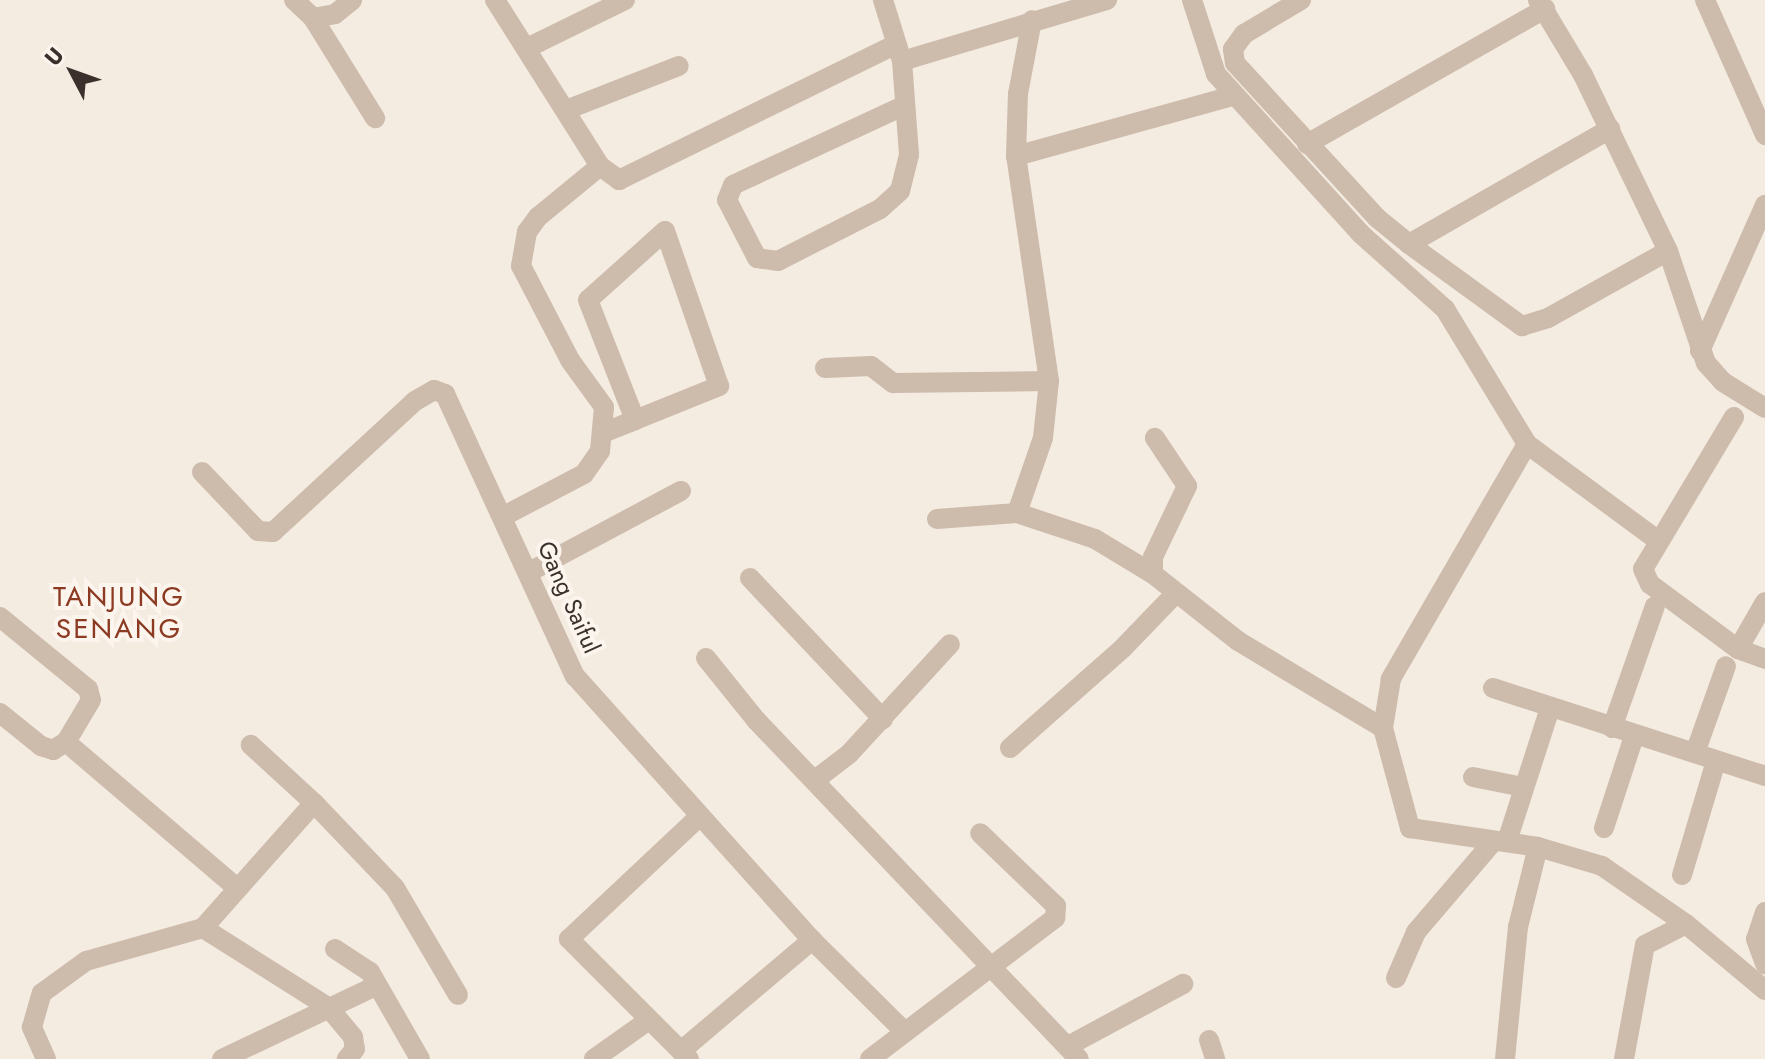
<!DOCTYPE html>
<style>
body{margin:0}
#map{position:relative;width:1765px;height:1059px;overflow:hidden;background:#f4ebe1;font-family:Jost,sans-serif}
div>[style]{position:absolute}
.minor>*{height:20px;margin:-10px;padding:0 10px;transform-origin:10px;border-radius:10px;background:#cdbbac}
span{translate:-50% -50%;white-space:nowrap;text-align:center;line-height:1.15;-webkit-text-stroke:8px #fbf5ee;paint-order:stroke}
.street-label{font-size:24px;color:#3b302b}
.quarter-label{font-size:28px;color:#8c3b22;letter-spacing:2px}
.north{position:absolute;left:32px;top:32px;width:80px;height:80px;-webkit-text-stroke:6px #fbf5ee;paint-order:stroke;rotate:311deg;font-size:22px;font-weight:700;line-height:32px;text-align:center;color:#3b302b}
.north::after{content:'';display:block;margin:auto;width:28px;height:36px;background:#3b302b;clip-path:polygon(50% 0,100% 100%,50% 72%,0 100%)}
</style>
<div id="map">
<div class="minor">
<div style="left:294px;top:0;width:26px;rotate:43deg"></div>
<div style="left:313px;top:18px;width:22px;rotate:-10deg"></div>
<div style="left:335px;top:14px;width:22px;rotate:-39deg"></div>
<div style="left:495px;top:0;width:196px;rotate:57.7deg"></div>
<div style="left:600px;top:166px;width:24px;rotate:36deg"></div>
<div style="left:619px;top:180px;width:309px;rotate:-26.1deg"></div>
<div style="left:883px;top:0;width:64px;rotate:72.7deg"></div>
<div style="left:902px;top:61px;width:94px;rotate:85.7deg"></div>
<div style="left:909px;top:155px;width:37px;rotate:104deg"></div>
<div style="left:900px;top:191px;width:27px;rotate:138deg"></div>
<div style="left:880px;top:209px;width:114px;rotate:153deg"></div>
<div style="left:778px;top:261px;width:21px;rotate:-172deg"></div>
<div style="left:757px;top:258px;width:65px;rotate:-117.3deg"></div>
<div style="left:727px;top:200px;width:16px;rotate:-68deg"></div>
<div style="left:733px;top:185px;width:187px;rotate:-24.9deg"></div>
<div style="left:1192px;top:0;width:78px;rotate:72deg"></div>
<div style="left:1216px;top:74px;width:216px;rotate:47.8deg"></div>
<div style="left:1361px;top:234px;width:113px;rotate:41.8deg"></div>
<div style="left:1445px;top:309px;width:158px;rotate:58.7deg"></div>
<div style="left:1527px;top:444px;width:272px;rotate:120.1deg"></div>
<div style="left:1391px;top:679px;width:50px;rotate:99.3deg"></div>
<div style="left:1383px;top:728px;width:104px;rotate:74.9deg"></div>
<div style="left:1410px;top:828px;width:129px;rotate:8.4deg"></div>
<div style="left:1538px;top:847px;width:67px;rotate:16.5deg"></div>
<div style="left:1602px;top:866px;width:102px;rotate:34.6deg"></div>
<div style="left:1686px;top:924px;width:103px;rotate:39.9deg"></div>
<div style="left:1301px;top:0;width:66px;rotate:149.2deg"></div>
<div style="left:1244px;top:34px;width:19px;rotate:126deg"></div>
<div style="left:1233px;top:49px;width:14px;rotate:82deg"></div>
<div style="left:1235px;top:63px;width:210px;rotate:47.5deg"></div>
<div style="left:1377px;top:218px;width:41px;rotate:39.1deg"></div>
<div style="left:1409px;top:244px;width:232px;rotate:-29.8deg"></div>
<div style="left:1538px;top:0;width:87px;rotate:59deg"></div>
<div style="left:1583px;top:75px;width:195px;rotate:64.2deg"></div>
<div style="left:1668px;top:251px;width:118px;rotate:71.3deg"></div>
<div style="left:1706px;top:363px;width:25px;rotate:48deg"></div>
<div style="left:1723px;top:382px;width:49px;rotate:31.8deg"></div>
<div style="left:1705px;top:0;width:148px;rotate:66deg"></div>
<div style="left:313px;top:18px;width:118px;rotate:58.2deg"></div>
<div style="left:527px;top:48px;width:109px;rotate:-26.1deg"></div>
<div style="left:902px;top:61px;width:214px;rotate:-16.6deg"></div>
<div style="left:566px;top:110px;width:121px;rotate:-21.3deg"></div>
<div style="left:1307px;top:144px;width:274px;rotate:-29.6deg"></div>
<div style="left:1016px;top:156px;width:225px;rotate:-15.5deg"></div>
<div style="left:1409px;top:244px;width:140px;rotate:36deg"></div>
<div style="left:1522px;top:326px;width:27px;rotate:-17deg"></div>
<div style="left:1548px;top:318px;width:137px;rotate:-29.2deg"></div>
<div style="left:1700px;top:351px;width:160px;rotate:-66deg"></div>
<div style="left:825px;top:368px;width:46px;rotate:-2.5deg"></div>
<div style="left:871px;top:366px;width:28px;rotate:38deg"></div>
<div style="left:893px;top:383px;width:156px;rotate:-0.7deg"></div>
<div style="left:1734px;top:417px;width:177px;rotate:120.9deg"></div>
<div style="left:1643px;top:569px;width:17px;rotate:65deg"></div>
<div style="left:1650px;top:584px;width:109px;rotate:36.5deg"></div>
<div style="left:1738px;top:649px;width:29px;rotate:20deg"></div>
<div style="left:603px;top:433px;width:35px;rotate:-22deg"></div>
<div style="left:635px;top:420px;width:91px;rotate:-22deg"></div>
<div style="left:719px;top:386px;width:164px;rotate:-109.2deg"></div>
<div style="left:665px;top:231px;width:103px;rotate:138.1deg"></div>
<div style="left:588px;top:300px;width:129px;rotate:68.6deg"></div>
<div style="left:1527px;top:444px;width:162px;rotate:36.4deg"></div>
<div style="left:202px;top:472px;width:81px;rotate:46.5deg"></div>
<div style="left:258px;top:531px;width:15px;rotate:4deg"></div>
<div style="left:273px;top:532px;width:193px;rotate:-42.7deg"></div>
<div style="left:415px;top:401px;width:22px;rotate:-30deg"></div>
<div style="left:434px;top:390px;width:12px;rotate:20deg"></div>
<div style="left:445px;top:394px;width:311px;rotate:65.3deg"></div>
<div style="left:575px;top:676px;width:355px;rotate:48.1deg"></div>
<div style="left:812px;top:940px;width:131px;rotate:44.7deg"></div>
<div style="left:1017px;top:513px;width:79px;rotate:-70.9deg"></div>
<div style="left:1043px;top:438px;width:57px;rotate:-84deg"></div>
<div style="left:1049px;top:381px;width:227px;rotate:-98.3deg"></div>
<div style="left:1016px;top:156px;width:62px;rotate:-88.2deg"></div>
<div style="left:1018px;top:94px;width:75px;rotate:-79.3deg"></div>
<div style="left:504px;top:516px;width:90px;rotate:-27.7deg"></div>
<div style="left:584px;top:474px;width:28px;rotate:-55deg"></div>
<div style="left:600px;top:451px;width:44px;rotate:-84.8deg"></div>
<div style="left:604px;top:407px;width:58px;rotate:-125.9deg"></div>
<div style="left:570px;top:360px;width:106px;rotate:-117.5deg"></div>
<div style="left:521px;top:266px;width:35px;rotate:-80deg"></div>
<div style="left:527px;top:232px;width:19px;rotate:-54deg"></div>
<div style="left:538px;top:217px;width:80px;rotate:-39.4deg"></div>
<div style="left:937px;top:519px;width:80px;rotate:-4.3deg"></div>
<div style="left:1017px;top:513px;width:82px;rotate:18.4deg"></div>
<div style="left:1095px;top:539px;width:68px;rotate:31.1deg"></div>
<div style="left:1153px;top:574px;width:108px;rotate:38.2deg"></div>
<div style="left:1238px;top:641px;width:169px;rotate:31deg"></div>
<div style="left:531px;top:571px;width:170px;rotate:-28.1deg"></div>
<div style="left:1153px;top:574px;width:17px;rotate:-90deg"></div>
<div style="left:1153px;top:557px;width:79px;rotate:-64.4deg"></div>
<div style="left:1187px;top:486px;width:58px;rotate:-123.7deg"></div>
<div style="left:750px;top:578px;width:194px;rotate:46.7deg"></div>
<div style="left:0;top:617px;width:114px;rotate:39.3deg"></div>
<div style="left:88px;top:689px;width:11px;rotate:75deg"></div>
<div style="left:91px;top:700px;width:49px;rotate:120.8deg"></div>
<div style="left:66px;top:742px;width:225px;rotate:40.5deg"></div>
<div style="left:1738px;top:649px;width:54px;rotate:-60.1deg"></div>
<div style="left:706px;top:658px;width:80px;rotate:51.1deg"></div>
<div style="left:756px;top:720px;width:468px;rotate:46.4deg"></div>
<div style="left:1493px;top:688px;width:286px;rotate:17.9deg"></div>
<div style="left:0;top:713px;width:53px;rotate:38.8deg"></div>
<div style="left:41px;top:746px;width:13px;rotate:18deg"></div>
<div style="left:53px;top:750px;width:15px;rotate:-32deg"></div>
<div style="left:1612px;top:728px;width:129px;rotate:-70.6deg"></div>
<div style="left:1010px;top:748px;width:151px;rotate:-41.5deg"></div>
<div style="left:1123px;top:648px;width:76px;rotate:-46.1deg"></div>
<div style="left:1695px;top:753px;width:92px;rotate:-70.4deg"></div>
<div style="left:1473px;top:777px;width:51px;rotate:11.3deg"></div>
<div style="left:815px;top:780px;width:43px;rotate:-37.4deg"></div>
<div style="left:849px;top:754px;width:149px;rotate:-47.4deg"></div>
<div style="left:314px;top:803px;width:117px;rotate:46.4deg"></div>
<div style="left:395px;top:888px;width:124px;rotate:59.5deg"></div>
<div style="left:1604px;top:828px;width:97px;rotate:-71.9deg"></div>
<div style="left:1509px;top:835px;width:133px;rotate:-72.1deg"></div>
<div style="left:1682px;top:875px;width:119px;rotate:-73.4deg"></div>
<div style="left:1765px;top:912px;width:28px;rotate:108deg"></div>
<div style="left:1756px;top:939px;width:27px;rotate:70deg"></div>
<div style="left:203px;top:928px;width:148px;rotate:32.3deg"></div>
<div style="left:328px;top:1007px;width:39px;rotate:50deg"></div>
<div style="left:353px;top:1037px;width:12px;rotate:81deg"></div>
<div style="left:355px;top:1049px;width:13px;rotate:129deg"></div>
<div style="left:335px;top:949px;width:42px;rotate:33.3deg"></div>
<div style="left:370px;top:972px;width:100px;rotate:60.1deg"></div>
<div style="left:1396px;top:978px;width:50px;rotate:-66.5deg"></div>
<div style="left:1416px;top:932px;width:117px;rotate:-49.5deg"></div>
<div style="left:1209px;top:1040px;width:20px;rotate:72deg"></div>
<div style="left:1068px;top:1046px;width:131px;rotate:-28.3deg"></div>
<div style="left:681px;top:1051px;width:172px;rotate:-40.3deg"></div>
<div style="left:46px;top:1059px;width:35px;rotate:-114deg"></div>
<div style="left:32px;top:1027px;width:35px;rotate:-74deg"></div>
<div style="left:42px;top:993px;width:54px;rotate:-36deg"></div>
<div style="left:86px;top:961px;width:122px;rotate:-15.8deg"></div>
<div style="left:203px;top:928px;width:167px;rotate:-48.4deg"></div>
<div style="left:314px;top:803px;width:86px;rotate:-137.4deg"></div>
<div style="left:222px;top:1059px;width:170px;rotate:-25.4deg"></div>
<div style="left:594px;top:1059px;width:64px;rotate:-35.4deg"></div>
<div style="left:689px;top:1059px;width:170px;rotate:-135deg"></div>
<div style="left:569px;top:939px;width:178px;rotate:-43.2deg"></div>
<div style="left:870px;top:1059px;width:233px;rotate:-37.3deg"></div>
<div style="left:1055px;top:918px;width:12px;rotate:-85deg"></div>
<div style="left:1056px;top:906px;width:105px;rotate:-136.2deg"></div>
<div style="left:1505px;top:1059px;width:133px;rotate:-84.4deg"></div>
<div style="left:1518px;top:927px;width:82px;rotate:-76deg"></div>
<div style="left:1624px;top:1059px;width:116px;rotate:-79.6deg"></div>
<div style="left:1645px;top:945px;width:46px;rotate:-27.1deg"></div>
</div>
<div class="street-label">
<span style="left:569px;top:597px;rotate:66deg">Gang Saiful</span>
</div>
<div class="quarter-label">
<span style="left:119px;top:613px">TANJUNG<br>SENANG</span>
</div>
<div class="north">U</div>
</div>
